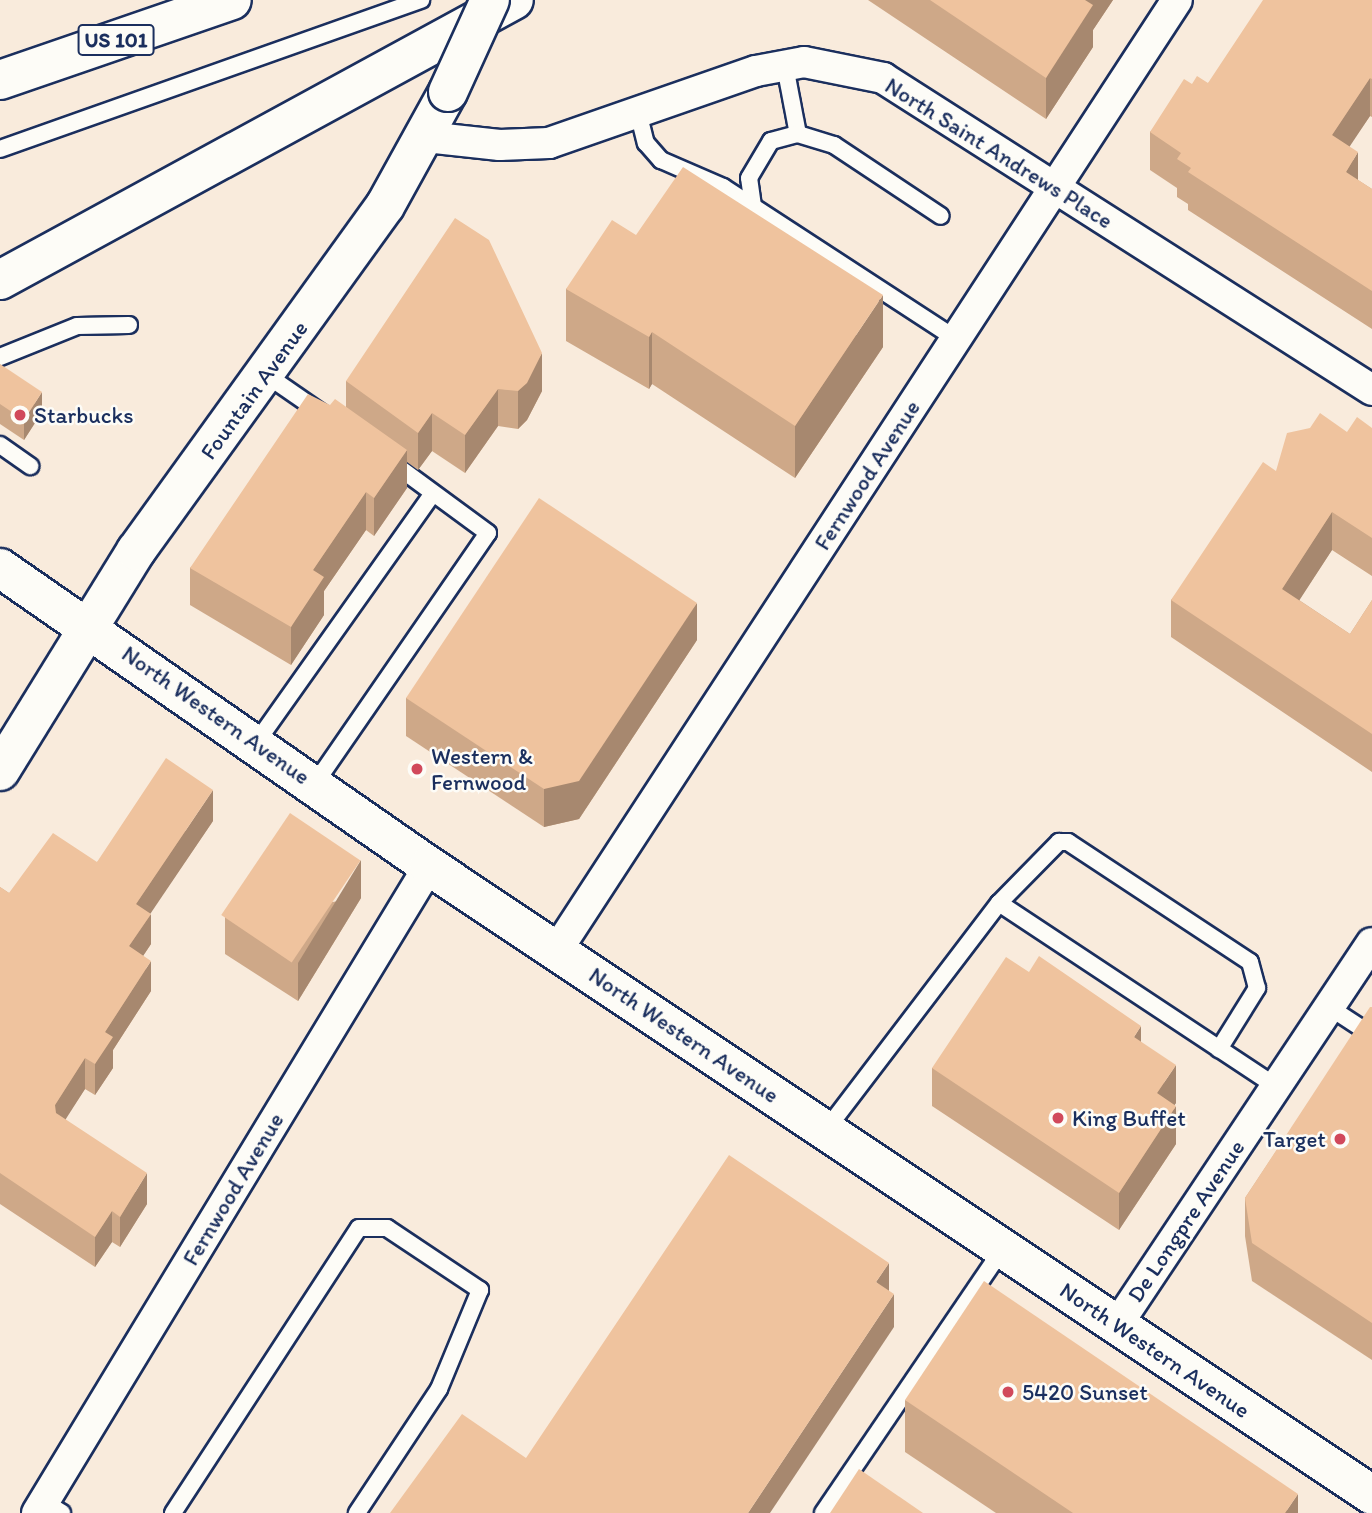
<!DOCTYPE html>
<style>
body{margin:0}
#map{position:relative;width:1372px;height:1513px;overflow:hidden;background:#f9ebdc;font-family:Itim,sans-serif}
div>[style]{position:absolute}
.roads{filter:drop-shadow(2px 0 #1b2f5e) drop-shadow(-2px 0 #1b2f5e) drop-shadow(0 2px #1b2f5e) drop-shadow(0 -2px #1b2f5e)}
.lane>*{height:16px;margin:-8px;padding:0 8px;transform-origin:8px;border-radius:8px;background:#fdfcf7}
.street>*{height:30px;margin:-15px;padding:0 15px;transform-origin:15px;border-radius:15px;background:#fdfcf7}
.secondary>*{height:38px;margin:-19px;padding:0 19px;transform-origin:19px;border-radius:19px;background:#fdfcf7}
.primary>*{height:38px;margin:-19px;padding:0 19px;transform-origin:19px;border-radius:19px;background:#fdfcf7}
.highway>*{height:38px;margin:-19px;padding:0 19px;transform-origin:19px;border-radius:19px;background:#fdfcf7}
.bridges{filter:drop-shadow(2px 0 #1b2f5e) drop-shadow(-2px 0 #1b2f5e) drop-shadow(0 2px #1b2f5e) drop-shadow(0 -2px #1b2f5e)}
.secondary-bridge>*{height:38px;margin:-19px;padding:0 19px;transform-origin:19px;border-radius:19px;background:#fdfcf7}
.wall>*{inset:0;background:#cea888}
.shaded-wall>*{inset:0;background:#a7886f}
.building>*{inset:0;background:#efc39e;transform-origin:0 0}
.dots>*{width:19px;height:19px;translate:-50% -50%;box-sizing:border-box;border:4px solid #fdfcf7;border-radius:50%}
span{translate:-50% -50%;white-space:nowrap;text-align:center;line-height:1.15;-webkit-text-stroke:5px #fdfcf7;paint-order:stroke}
.shield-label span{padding:2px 5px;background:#fdfcf7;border:2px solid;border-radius:5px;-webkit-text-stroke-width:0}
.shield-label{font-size:21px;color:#1b2f5e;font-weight:700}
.street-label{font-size:23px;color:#1b2f5e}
.poi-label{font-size:23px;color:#1b2f5e}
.left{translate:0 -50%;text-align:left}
.right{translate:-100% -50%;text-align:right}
</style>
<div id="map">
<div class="roads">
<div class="lane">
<div style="left:785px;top:66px;width:69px;rotate:79.2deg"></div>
<div style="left:638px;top:112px;width:32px;rotate:76deg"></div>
<div style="left:646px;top:143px;width:23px;rotate:49deg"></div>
<div style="left:661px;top:160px;width:68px;rotate:23.5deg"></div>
<div style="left:723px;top:187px;width:278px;rotate:33.1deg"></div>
<div style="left:0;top:149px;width:447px;rotate:-19.5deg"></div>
<div style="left:753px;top:206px;width:28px;rotate:-98deg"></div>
<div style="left:749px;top:178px;width:43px;rotate:-59.3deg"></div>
<div style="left:771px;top:141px;width:28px;rotate:-15deg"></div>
<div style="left:798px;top:134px;width:38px;rotate:17deg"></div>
<div style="left:834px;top:145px;width:128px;rotate:33.6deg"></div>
<div style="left:0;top:357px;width:83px;rotate:-21.9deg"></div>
<div style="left:77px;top:326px;width:52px;rotate:-1.1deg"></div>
<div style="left:265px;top:374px;width:67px;rotate:34.6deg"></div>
<div style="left:0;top:445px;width:37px;rotate:35deg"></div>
<div style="left:256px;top:743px;width:306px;rotate:-54.7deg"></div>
<div style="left:314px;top:785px;width:306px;rotate:-55.4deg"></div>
<div style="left:488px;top:533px;width:122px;rotate:-143.7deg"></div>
<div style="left:999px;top:903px;width:332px;rotate:33.5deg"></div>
<div style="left:1329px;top:1007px;width:51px;rotate:33.1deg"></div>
<div style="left:826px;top:1130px;width:285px;rotate:-52.7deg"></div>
<div style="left:999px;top:903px;width:86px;rotate:-45.5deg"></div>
<div style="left:1059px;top:842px;width:9px"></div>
<div style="left:1068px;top:842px;width:218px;rotate:33.4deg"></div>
<div style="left:1250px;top:962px;width:27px;rotate:75deg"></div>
<div style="left:1257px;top:988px;width:72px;rotate:121.9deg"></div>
<div style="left:44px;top:1502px;width:21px;rotate:31deg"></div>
<div style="left:173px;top:1513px;width:340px;rotate:-56.9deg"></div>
<div style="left:359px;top:1228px;width:28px"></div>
<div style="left:387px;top:1228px;width:112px;rotate:33.7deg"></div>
<div style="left:480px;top:1290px;width:107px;rotate:112.5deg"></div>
<div style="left:439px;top:1389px;width:149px;rotate:123.5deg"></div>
<div style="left:823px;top:1513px;width:320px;rotate:-55.8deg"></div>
</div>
<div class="street">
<div style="left:426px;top:137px;width:74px;rotate:6.2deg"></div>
<div style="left:500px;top:145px;width:49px;rotate:-2.3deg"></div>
<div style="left:549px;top:143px;width:219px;rotate:-19.2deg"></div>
<div style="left:756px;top:71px;width:49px;rotate:-10.6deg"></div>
<div style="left:804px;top:62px;width:81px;rotate:11.4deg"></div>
<div style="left:883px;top:78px;width:580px;rotate:32.54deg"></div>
<div style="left:557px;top:950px;width:1134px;rotate:-56.87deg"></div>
<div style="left:1117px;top:1325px;width:459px;rotate:-56.3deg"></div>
<div style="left:37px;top:1513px;width:756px;rotate:-58.79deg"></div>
</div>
<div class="secondary">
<div style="left:0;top:771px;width:259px;rotate:-58.3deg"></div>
<div style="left:136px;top:551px;width:425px;rotate:-54.2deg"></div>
<div style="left:385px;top:206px;width:130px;rotate:-61.1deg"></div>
</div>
<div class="primary">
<div style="left:0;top:568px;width:522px;rotate:34.79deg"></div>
<div style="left:429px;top:866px;width:1134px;rotate:33.7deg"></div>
</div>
<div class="highway">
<div style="left:0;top:80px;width:245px;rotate:-19deg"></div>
<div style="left:0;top:280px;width:585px;rotate:-28.58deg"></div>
</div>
</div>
<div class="bridges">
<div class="secondary-bridge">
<div style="left:448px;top:92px;width:101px;rotate:-65.5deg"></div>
</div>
</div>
<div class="wall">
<div style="clip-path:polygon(868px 0,1113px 0,1093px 30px,1093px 47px,1046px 119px)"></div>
<div style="clip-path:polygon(1372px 0,1372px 117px,1370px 116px,1349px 146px,1358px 180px,1372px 189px,1372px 329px,1188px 210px,1188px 204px,1177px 197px,1177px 188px,1150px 170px,1150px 132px,1192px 84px,1208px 83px)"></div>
<div style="clip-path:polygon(636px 235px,883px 347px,795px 478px,652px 384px,649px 389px,566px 341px,566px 289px)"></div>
<div style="clip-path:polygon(0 364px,42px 412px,24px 440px,0 424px)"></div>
<div style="clip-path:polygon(346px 381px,542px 391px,527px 420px,518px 429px,498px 426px,465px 473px,432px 451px,418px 470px,407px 462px,407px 488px,374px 536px,366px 530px,324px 591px,324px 615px,291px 665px,190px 605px,190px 568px,346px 407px)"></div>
<div style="clip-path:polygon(1372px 428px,1372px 576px,1332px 550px,1299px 600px,1350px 634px,1372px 600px,1372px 772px,1171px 637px,1171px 600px,1276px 471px)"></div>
<div style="clip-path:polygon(697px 640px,579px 819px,544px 827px,406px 736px,406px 698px)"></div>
<div style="clip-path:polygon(213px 821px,150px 913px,151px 944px,143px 956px,151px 991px,113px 1050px,113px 1068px,95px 1095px,85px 1089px,65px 1119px,147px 1204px,120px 1247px,112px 1242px,95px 1267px,0 1204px,0 887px,9px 893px)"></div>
<div style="clip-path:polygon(361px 898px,298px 1001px,225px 954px,225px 917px)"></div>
<div style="clip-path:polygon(1372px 1007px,1372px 1360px,1252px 1281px,1245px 1236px,1245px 1198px)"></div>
<div style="clip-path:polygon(1141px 1042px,1176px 1103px,1174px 1105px,1176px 1144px,1119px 1230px,932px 1106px,932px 1068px)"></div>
<div style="clip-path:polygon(905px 1400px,1298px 1513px,996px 1513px,905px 1452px)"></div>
</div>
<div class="shaded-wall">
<div style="clip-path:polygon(1084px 0,1113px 0,1093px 30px,1093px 47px,1046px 119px,1046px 78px)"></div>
<div style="clip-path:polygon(1370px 78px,1370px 116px,1332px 173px,1332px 135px)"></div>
<div style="clip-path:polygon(1358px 152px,1358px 190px,1346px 172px)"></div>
<div style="clip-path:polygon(883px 295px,883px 347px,795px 478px,795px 426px)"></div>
<div style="clip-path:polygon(652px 332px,652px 384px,649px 389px,649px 337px)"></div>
<div style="clip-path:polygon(542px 353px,542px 391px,527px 420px,518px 429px,518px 391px)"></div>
<div style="clip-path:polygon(498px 389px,498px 426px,465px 473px,465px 435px)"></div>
<div style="clip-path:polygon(42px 392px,42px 412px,24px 440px,24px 420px)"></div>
<div style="clip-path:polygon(432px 413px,432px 451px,418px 470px,418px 433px)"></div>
<div style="clip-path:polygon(407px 450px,407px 488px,374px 536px,374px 498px)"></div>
<div style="clip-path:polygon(366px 492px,366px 530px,324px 591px,324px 615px,291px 665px,291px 627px,313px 570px)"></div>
<div style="clip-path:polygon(1332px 512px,1332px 550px,1282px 627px,1282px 589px)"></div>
<div style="clip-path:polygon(697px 603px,697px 640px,579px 819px,544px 827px,544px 789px)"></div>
<div style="clip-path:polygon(213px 790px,213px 821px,136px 935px,136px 904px)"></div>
<div style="clip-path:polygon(361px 860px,361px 898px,298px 1001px,298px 963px)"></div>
<div style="clip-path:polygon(151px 914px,151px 944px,129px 977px,129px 946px)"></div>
<div style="clip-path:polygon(151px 961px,151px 991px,113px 1050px,113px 1068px,95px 1095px,95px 1064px,105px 1032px)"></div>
<div style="clip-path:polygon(1141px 1026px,1141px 1063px,1134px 1037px)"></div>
<div style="clip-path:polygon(85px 1058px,85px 1089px,55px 1136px,55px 1105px)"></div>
<div style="clip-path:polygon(1176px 1065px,1176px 1103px,1157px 1131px,1157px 1093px)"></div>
<div style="clip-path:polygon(1176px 1106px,1176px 1144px,1119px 1230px,1119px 1193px)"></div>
<div style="clip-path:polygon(147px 1173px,147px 1204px,120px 1247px,120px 1217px)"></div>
<div style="clip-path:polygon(112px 1211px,112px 1242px,95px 1267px,95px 1237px)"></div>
<div style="clip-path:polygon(889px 1263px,889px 1296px,876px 1282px)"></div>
<div style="clip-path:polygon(894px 1294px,894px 1327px,770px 1513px,748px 1513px)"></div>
<div style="clip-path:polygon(1298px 1494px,1298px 1513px,1285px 1513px)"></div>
</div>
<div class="building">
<div style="clip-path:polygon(930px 0,1085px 0,1093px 5px,1046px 78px)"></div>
<div style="clip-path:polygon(1263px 0,1372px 0,1372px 79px,1370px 78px,1332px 135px,1358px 152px,1346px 172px,1372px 189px,1372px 291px,1188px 172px,1191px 168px,1177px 159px,1181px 153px,1150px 132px,1184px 79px,1192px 84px,1197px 76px,1208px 83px)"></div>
<div style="clip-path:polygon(683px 167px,883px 295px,795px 426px,652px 332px,649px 337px,566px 289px,612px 220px,636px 235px)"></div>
<div style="clip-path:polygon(455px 218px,489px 240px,542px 353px,527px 383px,518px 391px,498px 389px,465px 435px,432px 413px,418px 433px,346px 381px)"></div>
<div style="clip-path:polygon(0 364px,42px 392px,24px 420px,0 404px)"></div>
<div style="clip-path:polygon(308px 394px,330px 405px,335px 399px,407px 450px,374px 498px,366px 492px,313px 570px,324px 577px,291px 627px,190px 568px)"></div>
<div style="clip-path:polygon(1320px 413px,1347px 432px,1357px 417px,1372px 428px,1372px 538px,1332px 512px,1282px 589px,1350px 634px,1372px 600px,1372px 734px,1171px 600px,1263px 462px,1276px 471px,1287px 433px,1310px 428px)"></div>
<div style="clip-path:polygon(539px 498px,697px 603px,579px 781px,544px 789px,406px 698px)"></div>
<div style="clip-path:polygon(166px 758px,213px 790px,136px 904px,151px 914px,129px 946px,151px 961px,105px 1032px,113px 1037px,95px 1064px,85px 1058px,55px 1105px,56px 1113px,147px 1173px,120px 1217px,112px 1211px,95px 1237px,0 1173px,0 887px,9px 893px,53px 833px,97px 862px)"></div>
<div style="left:290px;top:813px;width:85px;height:123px;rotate:34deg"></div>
<div style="clip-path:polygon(1039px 956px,1141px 1026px,1134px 1037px,1176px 1065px,1157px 1093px,1176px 1106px,1119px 1193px,932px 1068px,1006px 957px,1029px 972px)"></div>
<div style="clip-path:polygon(1370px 1007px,1372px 1007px,1372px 1323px,1252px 1243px,1245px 1198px)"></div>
<div style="clip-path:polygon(729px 1155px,889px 1263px,876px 1282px,894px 1294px,748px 1513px,390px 1513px,462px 1414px,526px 1458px)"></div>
<div style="clip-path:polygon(984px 1281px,1298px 1494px,1285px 1513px,1073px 1513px,905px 1400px)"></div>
<div style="clip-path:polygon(859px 1469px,923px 1513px,830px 1513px)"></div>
</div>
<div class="dots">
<div style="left:20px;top:415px;background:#d1495b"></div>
<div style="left:417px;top:769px;background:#d1495b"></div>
<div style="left:1058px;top:1118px;background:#d1495b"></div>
<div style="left:1340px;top:1139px;background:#d1495b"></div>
<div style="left:1008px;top:1392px;background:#d1495b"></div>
</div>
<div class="shield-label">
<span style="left:116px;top:40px">US 101</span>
</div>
<div class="street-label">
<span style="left:999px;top:153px;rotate:32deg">North Saint Andrews Place</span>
<span style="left:254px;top:390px;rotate:-54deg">Fountain Avenue</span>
<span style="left:867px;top:475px;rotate:-57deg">Fernwood Avenue</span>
<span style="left:216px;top:715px;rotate:35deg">North Western Avenue</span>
<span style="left:684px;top:1035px;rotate:34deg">North Western Avenue</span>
<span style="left:233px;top:1189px;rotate:-59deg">Fernwood Avenue</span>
<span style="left:1186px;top:1221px;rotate:-56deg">De Longpre Avenue</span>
<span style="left:1155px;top:1350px;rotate:34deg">North Western Avenue</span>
</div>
<div class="poi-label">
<span class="left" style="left:34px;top:415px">Starbucks</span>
<span class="left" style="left:431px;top:769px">Western &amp;<br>Fernwood</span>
<span class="left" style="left:1072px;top:1118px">King Buffet</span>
<span class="right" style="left:1326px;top:1139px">Target</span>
<span class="left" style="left:1022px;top:1392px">5420 Sunset</span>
</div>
</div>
